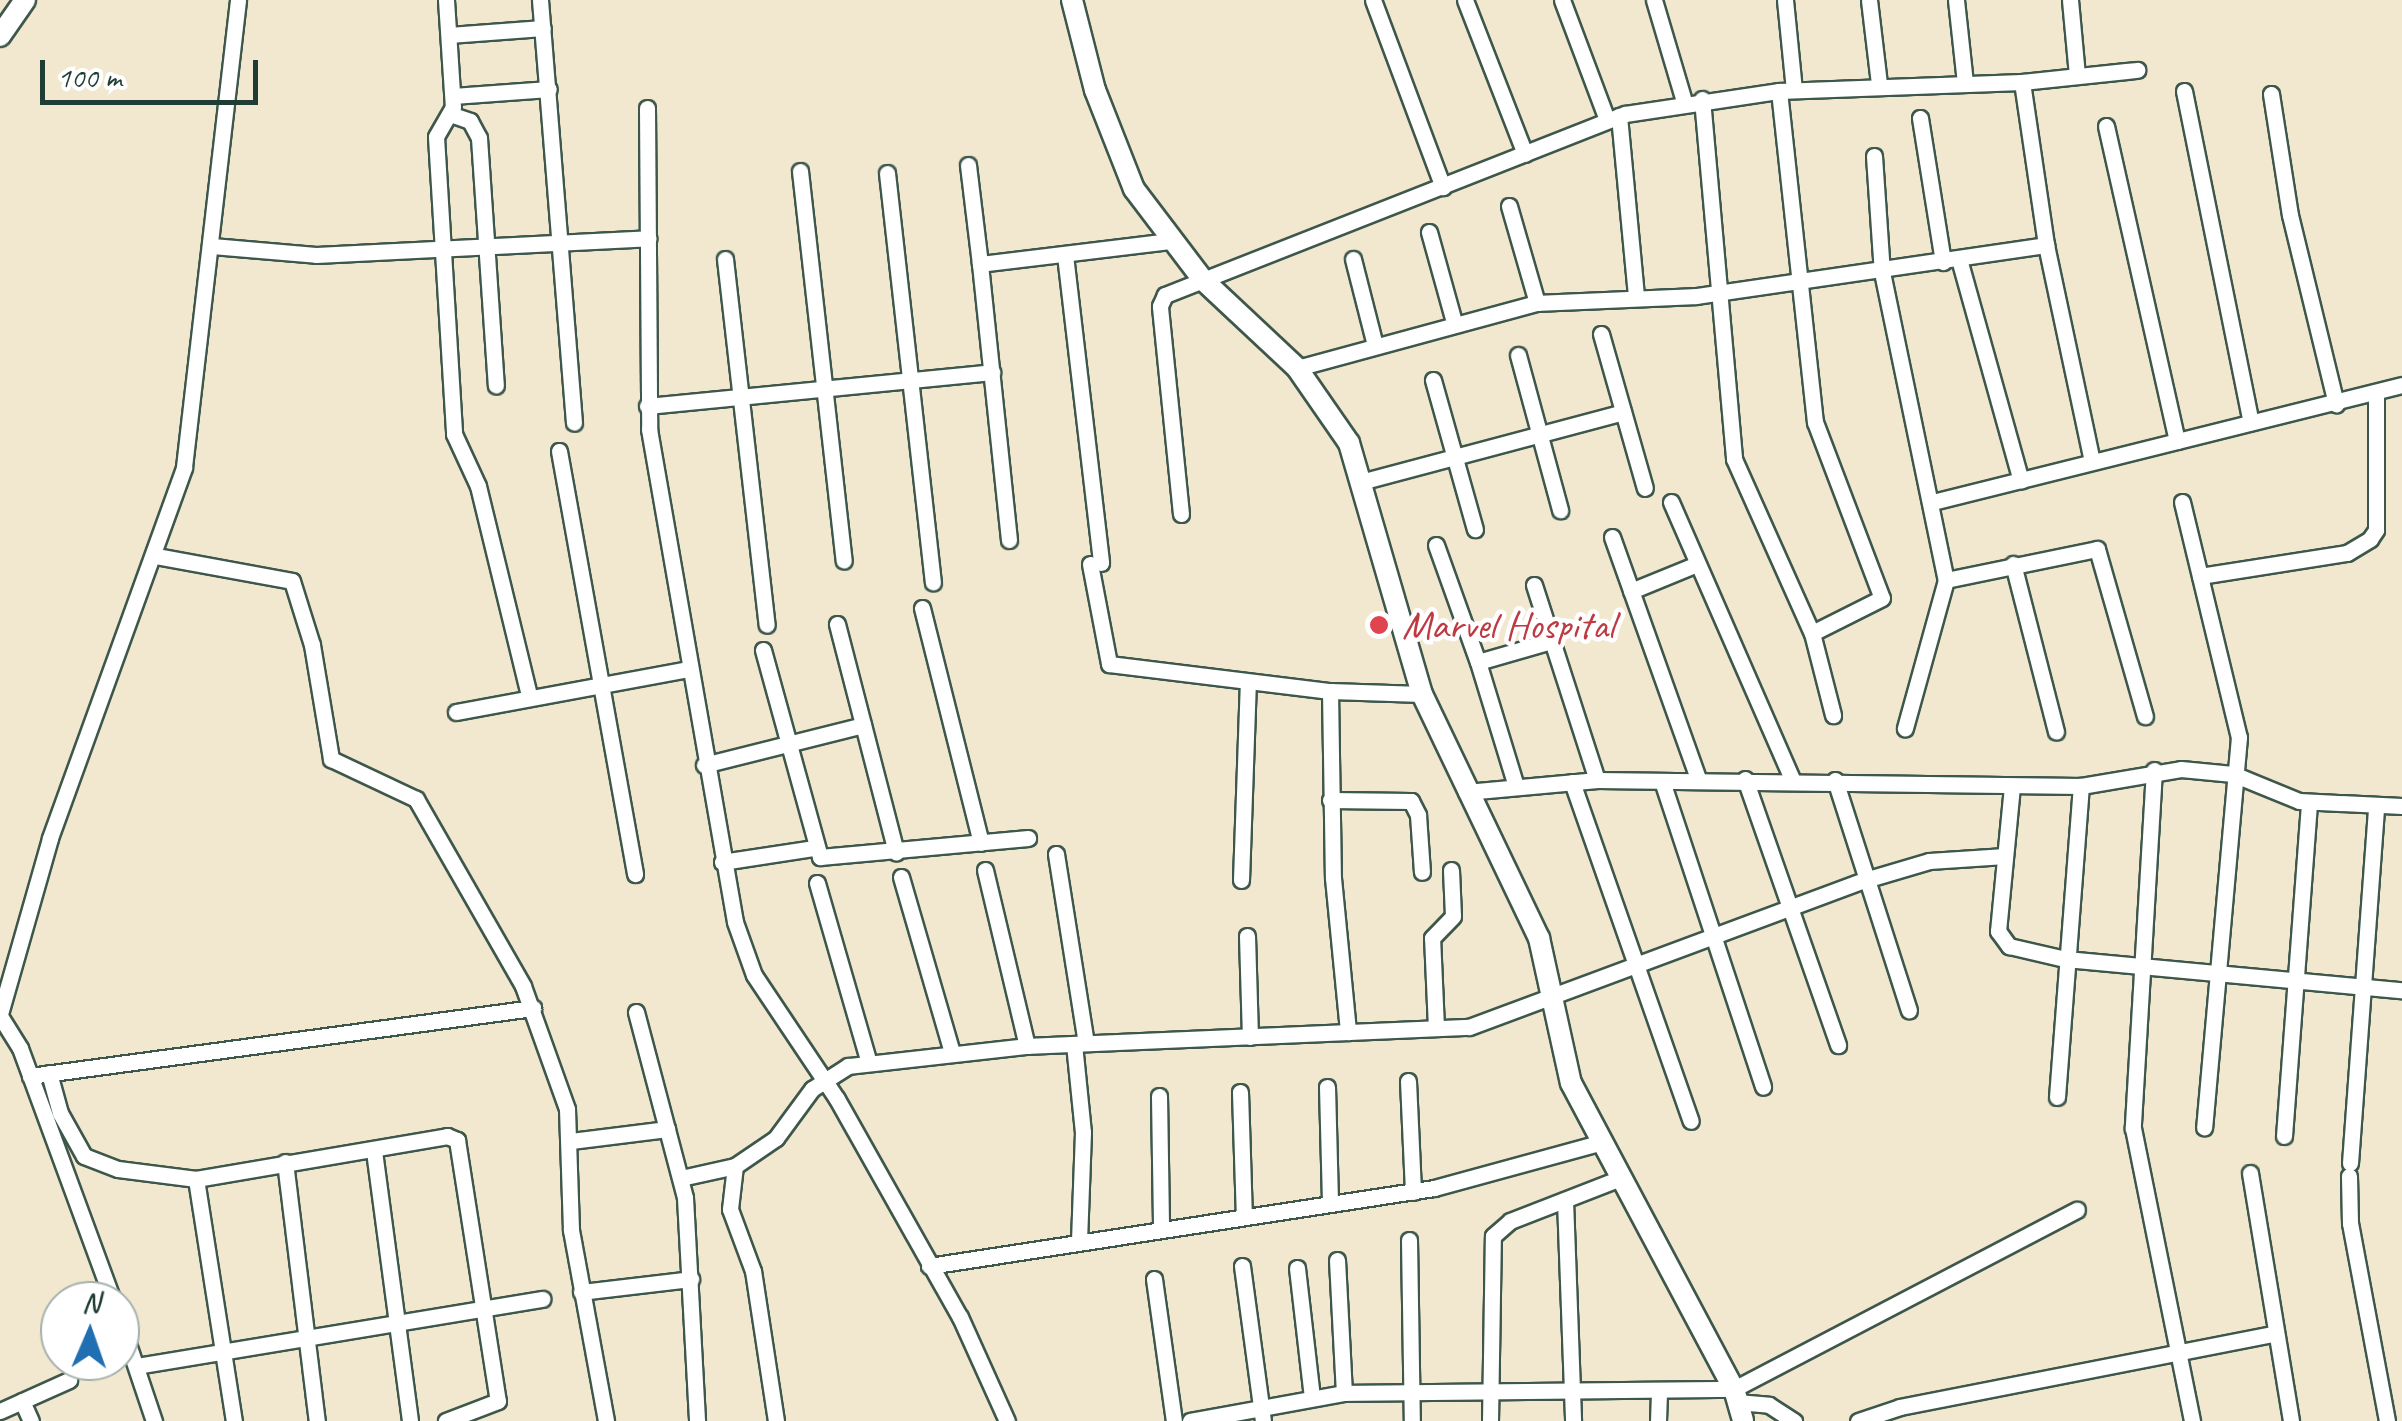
<!DOCTYPE html>
<style>
body{margin:0}
#map{position:relative;width:2402px;height:1421px;overflow:hidden;background:#f1e8cf;font-family:Caveat,sans-serif}
div>[style]{position:absolute}
.roads{filter:drop-shadow(2px 0 #3e574b) drop-shadow(-2px 0 #3e574b) drop-shadow(0 2px #3e574b) drop-shadow(0 -2px #3e574b)}
.street>*{height:15px;margin:-7.5px;padding:0 7.5px;transform-origin:7.5px;border-radius:7.5px;background:#fff}
.secondary>*{height:20px;margin:-10px;padding:0 10px;transform-origin:10px;border-radius:10px;background:#fff}
.dots>*{width:28px;height:28px;translate:-50% -50%;box-sizing:border-box;border:5px solid #fff;border-radius:50%}
span{translate:-50% -50%;white-space:nowrap;text-align:center;line-height:1.15;-webkit-text-stroke:9px #fff;paint-order:stroke}
.health-label{font-size:40px;color:#be3a42}
.left{translate:0 -50%;text-align:left}
.north{position:absolute;left:40px;top:1281px;width:100px;height:100px;box-sizing:border-box;background:#fff;border:2px solid #a5b1ae;border-radius:50%;rotate:2deg;font-size:28px;font-weight:700;line-height:40px;text-align:center;color:#1f3d34}
.north::after{content:'';display:block;margin:auto;width:35px;height:45px;background:#1f6fb2;clip-path:polygon(50% 0,100% 100%,50% 72%,0 100%)}
.scale{position:absolute;left:40px;top:60px;width:218px;height:45px;box-sizing:border-box;border:5px solid #1f3d34;border-top:0;padding-left:12px;font-size:30px;line-height:35px;white-space:nowrap;color:#1f3d34;-webkit-text-stroke:8px #fff;paint-order:stroke}
</style>
<div id="map">
<div class="roads">
<div class="street">
<div style="left:446px;top:0;width:107px;rotate:86.3deg"></div>
<div style="left:453px;top:107px;width:34px;rotate:120deg"></div>
<div style="left:436px;top:137px;width:298px;rotate:86.5deg"></div>
<div style="left:454px;top:434px;width:57px;rotate:65.2deg"></div>
<div style="left:478px;top:486px;width:216px;rotate:76.3deg"></div>
<div style="left:540px;top:0;width:424px;rotate:85.4deg"></div>
<div style="left:1373px;top:0;width:200px;rotate:69.5deg"></div>
<div style="left:1465px;top:0;width:165px;rotate:68.7deg"></div>
<div style="left:1562px;top:0;width:128px;rotate:69.4deg"></div>
<div style="left:1654px;top:0;width:105px;rotate:73.5deg"></div>
<div style="left:1785px;top:0;width:90px;rotate:84.3deg"></div>
<div style="left:1869px;top:0;width:85px;rotate:83.2deg"></div>
<div style="left:1956px;top:0;width:83px;rotate:83.8deg"></div>
<div style="left:2070px;top:0;width:76px;rotate:84.7deg"></div>
<div style="left:449px;top:35px;width:94px;rotate:-4.3deg"></div>
<div style="left:2022px;top:82px;width:165px;rotate:81.6deg"></div>
<div style="left:2046px;top:245px;width:221px;rotate:78deg"></div>
<div style="left:1779px;top:91px;width:333px;rotate:83.8deg"></div>
<div style="left:1815px;top:422px;width:188px;rotate:69.2deg"></div>
<div style="left:1882px;top:598px;width:78px;rotate:153.4deg"></div>
<div style="left:2184px;top:91px;width:338px;rotate:78.6deg"></div>
<div style="left:2271px;top:94px;width:122px;rotate:81.1deg"></div>
<div style="left:2290px;top:215px;width:195px;rotate:76.3deg"></div>
<div style="left:453px;top:96px;width:96px;rotate:-4.2deg"></div>
<div style="left:1702px;top:99px;width:361px;rotate:84.9deg"></div>
<div style="left:1734px;top:459px;width:191px;rotate:65.9deg"></div>
<div style="left:1812px;top:633px;width:85px;rotate:75.6deg"></div>
<div style="left:647px;top:108px;width:321px;rotate:89.6deg"></div>
<div style="left:649px;top:429px;width:500px;rotate:80.1deg"></div>
<div style="left:735px;top:922px;width:56px;rotate:70.3deg"></div>
<div style="left:754px;top:975px;width:149px;rotate:56.2deg"></div>
<div style="left:837px;top:1099px;width:250px;rotate:60.6deg"></div>
<div style="left:960px;top:1317px;width:114px;rotate:65.7deg"></div>
<div style="left:450px;top:114px;width:21px;rotate:19deg"></div>
<div style="left:470px;top:121px;width:19px;rotate:62deg"></div>
<div style="left:479px;top:138px;width:248px;rotate:86.1deg"></div>
<div style="left:1619px;top:116px;width:182px;rotate:84.6deg"></div>
<div style="left:1920px;top:118px;width:146px;rotate:80.9deg"></div>
<div style="left:2106px;top:126px;width:323px;rotate:77.3deg"></div>
<div style="left:1874px;top:156px;width:116px;rotate:86.1deg"></div>
<div style="left:1882px;top:272px;width:315px;rotate:78.3deg"></div>
<div style="left:1946px;top:580px;width:154px;rotate:105.5deg"></div>
<div style="left:968px;top:165px;width:100px;rotate:83.1deg"></div>
<div style="left:800px;top:171px;width:392px;rotate:83.6deg"></div>
<div style="left:887px;top:173px;width:412px;rotate:83.6deg"></div>
<div style="left:1509px;top:206px;width:101px;rotate:73.9deg"></div>
<div style="left:1429px;top:232px;width:93px;rotate:74.5deg"></div>
<div style="left:212px;top:246px;width:104px;rotate:4.9deg"></div>
<div style="left:316px;top:255px;width:333px;rotate:-2.9deg"></div>
<div style="left:1065px;top:255px;width:310px;rotate:83.3deg"></div>
<div style="left:725px;top:259px;width:368px;rotate:83.5deg"></div>
<div style="left:1353px;top:259px;width:89px;rotate:75.7deg"></div>
<div style="left:1959px;top:259px;width:230px;rotate:74.4deg"></div>
<div style="left:1601px;top:334px;width:160px;rotate:74.1deg"></div>
<div style="left:1518px;top:355px;width:161px;rotate:74.8deg"></div>
<div style="left:1297px;top:368px;width:249px;rotate:-15.2deg"></div>
<div style="left:1537px;top:303px;width:159px;rotate:-2.5deg"></div>
<div style="left:1696px;top:296px;width:354px;rotate:-8.3deg"></div>
<div style="left:1433px;top:380px;width:155px;rotate:74.3deg"></div>
<div style="left:647px;top:406px;width:347px;rotate:-5.6deg"></div>
<div style="left:559px;top:451px;width:430px;rotate:79.8deg"></div>
<div style="left:1364px;top:481px;width:268px;rotate:-14.9deg"></div>
<div style="left:1671px;top:502px;width:302px;rotate:66.4deg"></div>
<div style="left:1933px;top:502px;width:483px;rotate:-14deg"></div>
<div style="left:2182px;top:502px;width:242px;rotate:76.4deg"></div>
<div style="left:2239px;top:737px;width:392px;rotate:95.1deg"></div>
<div style="left:1181px;top:514px;width:209px;rotate:-95.8deg"></div>
<div style="left:1160px;top:306px;width:12px;rotate:-66deg"></div>
<div style="left:1165px;top:295px;width:494px;rotate:-21.5deg"></div>
<div style="left:1625px;top:114px;width:156px;rotate:-8.5deg"></div>
<div style="left:1779px;top:91px;width:243px;rotate:-2.1deg"></div>
<div style="left:2022px;top:82px;width:116px;rotate:-6deg"></div>
<div style="left:1612px;top:537px;width:257px;rotate:70.4deg"></div>
<div style="left:1009px;top:540px;width:278px;rotate:-96deg"></div>
<div style="left:980px;top:264px;width:190px;rotate:-6.9deg"></div>
<div style="left:1436px;top:545px;width:124px;rotate:70.3deg"></div>
<div style="left:1478px;top:662px;width:76px;rotate:-16deg"></div>
<div style="left:156px;top:556px;width:138px;rotate:10.4deg"></div>
<div style="left:292px;top:581px;width:67px;rotate:72.6deg"></div>
<div style="left:312px;top:645px;width:116px;rotate:80.5deg"></div>
<div style="left:331px;top:759px;width:94px;rotate:25.2deg"></div>
<div style="left:416px;top:799px;width:215px;rotate:60.2deg"></div>
<div style="left:523px;top:986px;width:131px;rotate:70.3deg"></div>
<div style="left:567px;top:1109px;width:121px;rotate:88.1deg"></div>
<div style="left:571px;top:1230px;width:194px;rotate:79.6deg"></div>
<div style="left:1090px;top:564px;width:102px;rotate:79.2deg"></div>
<div style="left:1109px;top:664px;width:223px;rotate:7deg"></div>
<div style="left:1330px;top:691px;width:92px;rotate:1.9deg"></div>
<div style="left:2013px;top:564px;width:173px;rotate:75.6deg"></div>
<div style="left:2200px;top:576px;width:149px;rotate:-8.9deg"></div>
<div style="left:2347px;top:553px;width:27px;rotate:-31deg"></div>
<div style="left:2370px;top:539px;width:11px;rotate:-56deg"></div>
<div style="left:2376px;top:530px;width:138px;rotate:-90deg"></div>
<div style="left:1946px;top:580px;width:154px;rotate:-11.6deg"></div>
<div style="left:2097px;top:549px;width:174px;rotate:74deg"></div>
<div style="left:1534px;top:585px;width:205px;rotate:72.1deg"></div>
<div style="left:1631px;top:591px;width:71px;rotate:-22.2deg"></div>
<div style="left:922px;top:608px;width:242px;rotate:75.9deg"></div>
<div style="left:837px;top:624px;width:236px;rotate:75.5deg"></div>
<div style="left:763px;top:650px;width:215px;rotate:74.6deg"></div>
<div style="left:820px;top:857px;width:209px;rotate:-5.2deg"></div>
<div style="left:1478px;top:662px;width:130px;rotate:73deg"></div>
<div style="left:1330px;top:691px;width:187px;rotate:89.1deg"></div>
<div style="left:1333px;top:878px;width:155px;rotate:84.4deg"></div>
<div style="left:456px;top:712px;width:235px;rotate:-10.5deg"></div>
<div style="left:704px;top:765px;width:164px;rotate:-14.1deg"></div>
<div style="left:2154px;top:770px;width:359px;rotate:93.4deg"></div>
<div style="left:2133px;top:1128px;width:299px;rotate:78.6deg"></div>
<div style="left:1745px;top:779px;width:282px;rotate:70.7deg"></div>
<div style="left:1835px;top:780px;width:242px;rotate:72.2deg"></div>
<div style="left:1662px;top:781px;width:322px;rotate:71.7deg"></div>
<div style="left:1572px;top:782px;width:359px;rotate:70.7deg"></div>
<div style="left:2012px;top:786px;width:146px;rotate:95.5deg"></div>
<div style="left:1998px;top:931px;width:19px;rotate:54deg"></div>
<div style="left:2009px;top:946px;width:57px;rotate:13.1deg"></div>
<div style="left:2065px;top:959px;width:338px;rotate:5.3deg"></div>
<div style="left:1466px;top:792px;width:132px;rotate:-5.2deg"></div>
<div style="left:1597px;top:780px;width:484px;rotate:0.7deg"></div>
<div style="left:2081px;top:786px;width:101px;rotate:-9.6deg"></div>
<div style="left:2181px;top:769px;width:52px;rotate:5.5deg"></div>
<div style="left:2233px;top:774px;width:71px;rotate:22.2deg"></div>
<div style="left:2299px;top:801px;width:103px;rotate:2.8deg"></div>
<div style="left:1330px;top:800px;width:81px;rotate:0.7deg"></div>
<div style="left:1411px;top:801px;width:16px;rotate:63deg"></div>
<div style="left:1418px;top:815px;width:57px;rotate:86deg"></div>
<div style="left:1056px;top:854px;width:191px;rotate:81deg"></div>
<div style="left:722px;top:862px;width:92px;rotate:-8.7deg"></div>
<div style="left:985px;top:870px;width:181px;rotate:76.6deg"></div>
<div style="left:901px;top:877px;width:182px;rotate:73.8deg"></div>
<div style="left:1241px;top:880px;width:198px;rotate:-88deg"></div>
<div style="left:817px;top:883px;width:184px;rotate:73.9deg"></div>
<div style="left:1247px;top:936px;width:101px;rotate:88.3deg"></div>
<div style="left:636px;top:1012px;width:192px;rotate:75.2deg"></div>
<div style="left:685px;top:1198px;width:223px;rotate:86.9deg"></div>
<div style="left:0;top:1014px;width:183px;rotate:-74.1deg"></div>
<div style="left:50px;top:838px;width:394px;rotate:-70.1deg"></div>
<div style="left:184px;top:467px;width:470px;rotate:-83.4deg"></div>
<div style="left:0;top:1016px;width:38px;rotate:58deg"></div>
<div style="left:20px;top:1048px;width:270px;rotate:69.8deg"></div>
<div style="left:1436px;top:1028px;width:90px;rotate:-92.5deg"></div>
<div style="left:1432px;top:938px;width:30px;rotate:-46deg"></div>
<div style="left:1453px;top:916px;width:46px;rotate:-92.5deg"></div>
<div style="left:1074px;top:1044px;width:88px;rotate:84.2deg"></div>
<div style="left:1083px;top:1132px;width:108px;rotate:92.1deg"></div>
<div style="left:49px;top:1073px;width:41px;rotate:74.6deg"></div>
<div style="left:60px;top:1113px;width:49px;rotate:60.8deg"></div>
<div style="left:84px;top:1156px;width:36px;rotate:21deg"></div>
<div style="left:118px;top:1169px;width:79px;rotate:7.3deg"></div>
<div style="left:196px;top:1179px;width:255px;rotate:-9.7deg"></div>
<div style="left:447px;top:1136px;width:11px;rotate:22deg"></div>
<div style="left:457px;top:1140px;width:264px;rotate:81.1deg"></div>
<div style="left:498px;top:1401px;width:56px;rotate:159deg"></div>
<div style="left:30px;top:1076px;width:508px;rotate:-7.7deg"></div>
<div style="left:1408px;top:1081px;width:111px;rotate:87.4deg"></div>
<div style="left:1327px;top:1087px;width:117px;rotate:88.5deg"></div>
<div style="left:1240px;top:1092px;width:125px;rotate:88.2deg"></div>
<div style="left:1159px;top:1096px;width:131px;rotate:89.1deg"></div>
<div style="left:2057px;top:1097px;width:312px;rotate:-85.6deg"></div>
<div style="left:2284px;top:1136px;width:334px;rotate:-85.7deg"></div>
<div style="left:571px;top:1141px;width:97px;rotate:-7.1deg"></div>
<div style="left:374px;top:1151px;width:272px;rotate:82.4deg"></div>
<div style="left:285px;top:1162px;width:261px;rotate:83deg"></div>
<div style="left:2350px;top:1163px;width:356px;rotate:-85.8deg"></div>
<div style="left:2250px;top:1173px;width:251px;rotate:80.6deg"></div>
<div style="left:2349px;top:1176px;width:47px;rotate:88.8deg"></div>
<div style="left:2350px;top:1223px;width:201px;rotate:79.4deg"></div>
<div style="left:681px;top:1178px;width:55px;rotate:-12.5deg"></div>
<div style="left:196px;top:1179px;width:245px;rotate:81.1deg"></div>
<div style="left:1565px;top:1200px;width:221px;rotate:87.9deg"></div>
<div style="left:1409px;top:1240px;width:181px;rotate:89.1deg"></div>
<div style="left:1337px;top:1260px;width:133px;rotate:87deg"></div>
<div style="left:929px;top:1266px;width:511px;rotate:-8.78deg"></div>
<div style="left:1434px;top:1188px;width:170px;rotate:-15.3deg"></div>
<div style="left:1242px;top:1266px;width:156px;rotate:82.3deg"></div>
<div style="left:1297px;top:1268px;width:130px;rotate:83.4deg"></div>
<div style="left:1154px;top:1279px;width:143px;rotate:82deg"></div>
<div style="left:581px;top:1292px;width:111px;rotate:-6.7deg"></div>
<div style="left:120px;top:1320px;width:107px;rotate:71.4deg"></div>
<div style="left:137px;top:1366px;width:411px;rotate:-9.4deg"></div>
<div style="left:22px;top:1401px;width:22px;rotate:66deg"></div>
<div style="left:1737px;top:1402px;width:32px;rotate:5deg"></div>
<div style="left:1769px;top:1405px;width:30px;rotate:33deg"></div>
<div style="left:0;top:1411px;width:76px;rotate:-24.2deg"></div>
<div style="left:776px;top:1421px;width:152px;rotate:-98.7deg"></div>
<div style="left:753px;top:1271px;width:66px;rotate:-110.4deg"></div>
<div style="left:730px;top:1209px;width:43px;rotate:-83.4deg"></div>
<div style="left:735px;top:1166px;width:50px;rotate:-34.3deg"></div>
<div style="left:776px;top:1138px;width:61px;rotate:-53.7deg"></div>
<div style="left:812px;top:1089px;width:43px;rotate:-32.6deg"></div>
<div style="left:848px;top:1066px;width:180px;rotate:-6.4deg"></div>
<div style="left:1027px;top:1046px;width:442px;rotate:-2.5deg"></div>
<div style="left:1469px;top:1027px;width:422px;rotate:-20.4deg"></div>
<div style="left:1865px;top:880px;width:67px;rotate:-16.5deg"></div>
<div style="left:1929px;top:861px;width:76px;rotate:-3.8deg"></div>
<div style="left:1190px;top:1421px;width:157px;rotate:-10.3deg"></div>
<div style="left:1344px;top:1393px;width:390px;rotate:-0.6deg"></div>
<div style="left:1734px;top:1389px;width:387px;rotate:-27.6deg"></div>
<div style="left:1490px;top:1421px;width:185px;rotate:-89.1deg"></div>
<div style="left:1493px;top:1236px;width:23px;rotate:-41deg"></div>
<div style="left:1510px;top:1221px;width:116px;rotate:-21.3deg"></div>
<div style="left:1658px;top:1421px;width:30px;rotate:-88deg"></div>
<div style="left:1858px;top:1421px;width:44px;rotate:-18.4deg"></div>
<div style="left:1900px;top:1407px;width:383px;rotate:-11.1deg"></div>
</div>
<div class="secondary">
<div style="left:1072px;top:0;width:93px;rotate:75.7deg"></div>
<div style="left:1095px;top:90px;width:106px;rotate:68.5deg"></div>
<div style="left:1134px;top:189px;width:114px;rotate:52.8deg"></div>
<div style="left:1203px;top:280px;width:129px;rotate:43.1deg"></div>
<div style="left:1297px;top:368px;width:91px;rotate:55.3deg"></div>
<div style="left:1349px;top:443px;width:261px;rotate:73.8deg"></div>
<div style="left:1422px;top:694px;width:271px;rotate:64.4deg"></div>
<div style="left:1539px;top:938px;width:148px;rotate:77.6deg"></div>
<div style="left:1571px;top:1083px;width:347px;rotate:62deg"></div>
<div style="left:1734px;top:1389px;width:33px;rotate:74deg"></div>
<div style="left:0;top:36px;width:44px;rotate:-55.2deg"></div>
</div>
</div>
<div class="dots">
<div style="left:1379px;top:625px;background:#e0444e"></div>
</div>
<div class="health-label">
<span class="left" style="left:1402px;top:625px">Marvel Hospital</span>
</div>
<div class="north">N</div>
<div class="scale">100 m</div>
</div>
